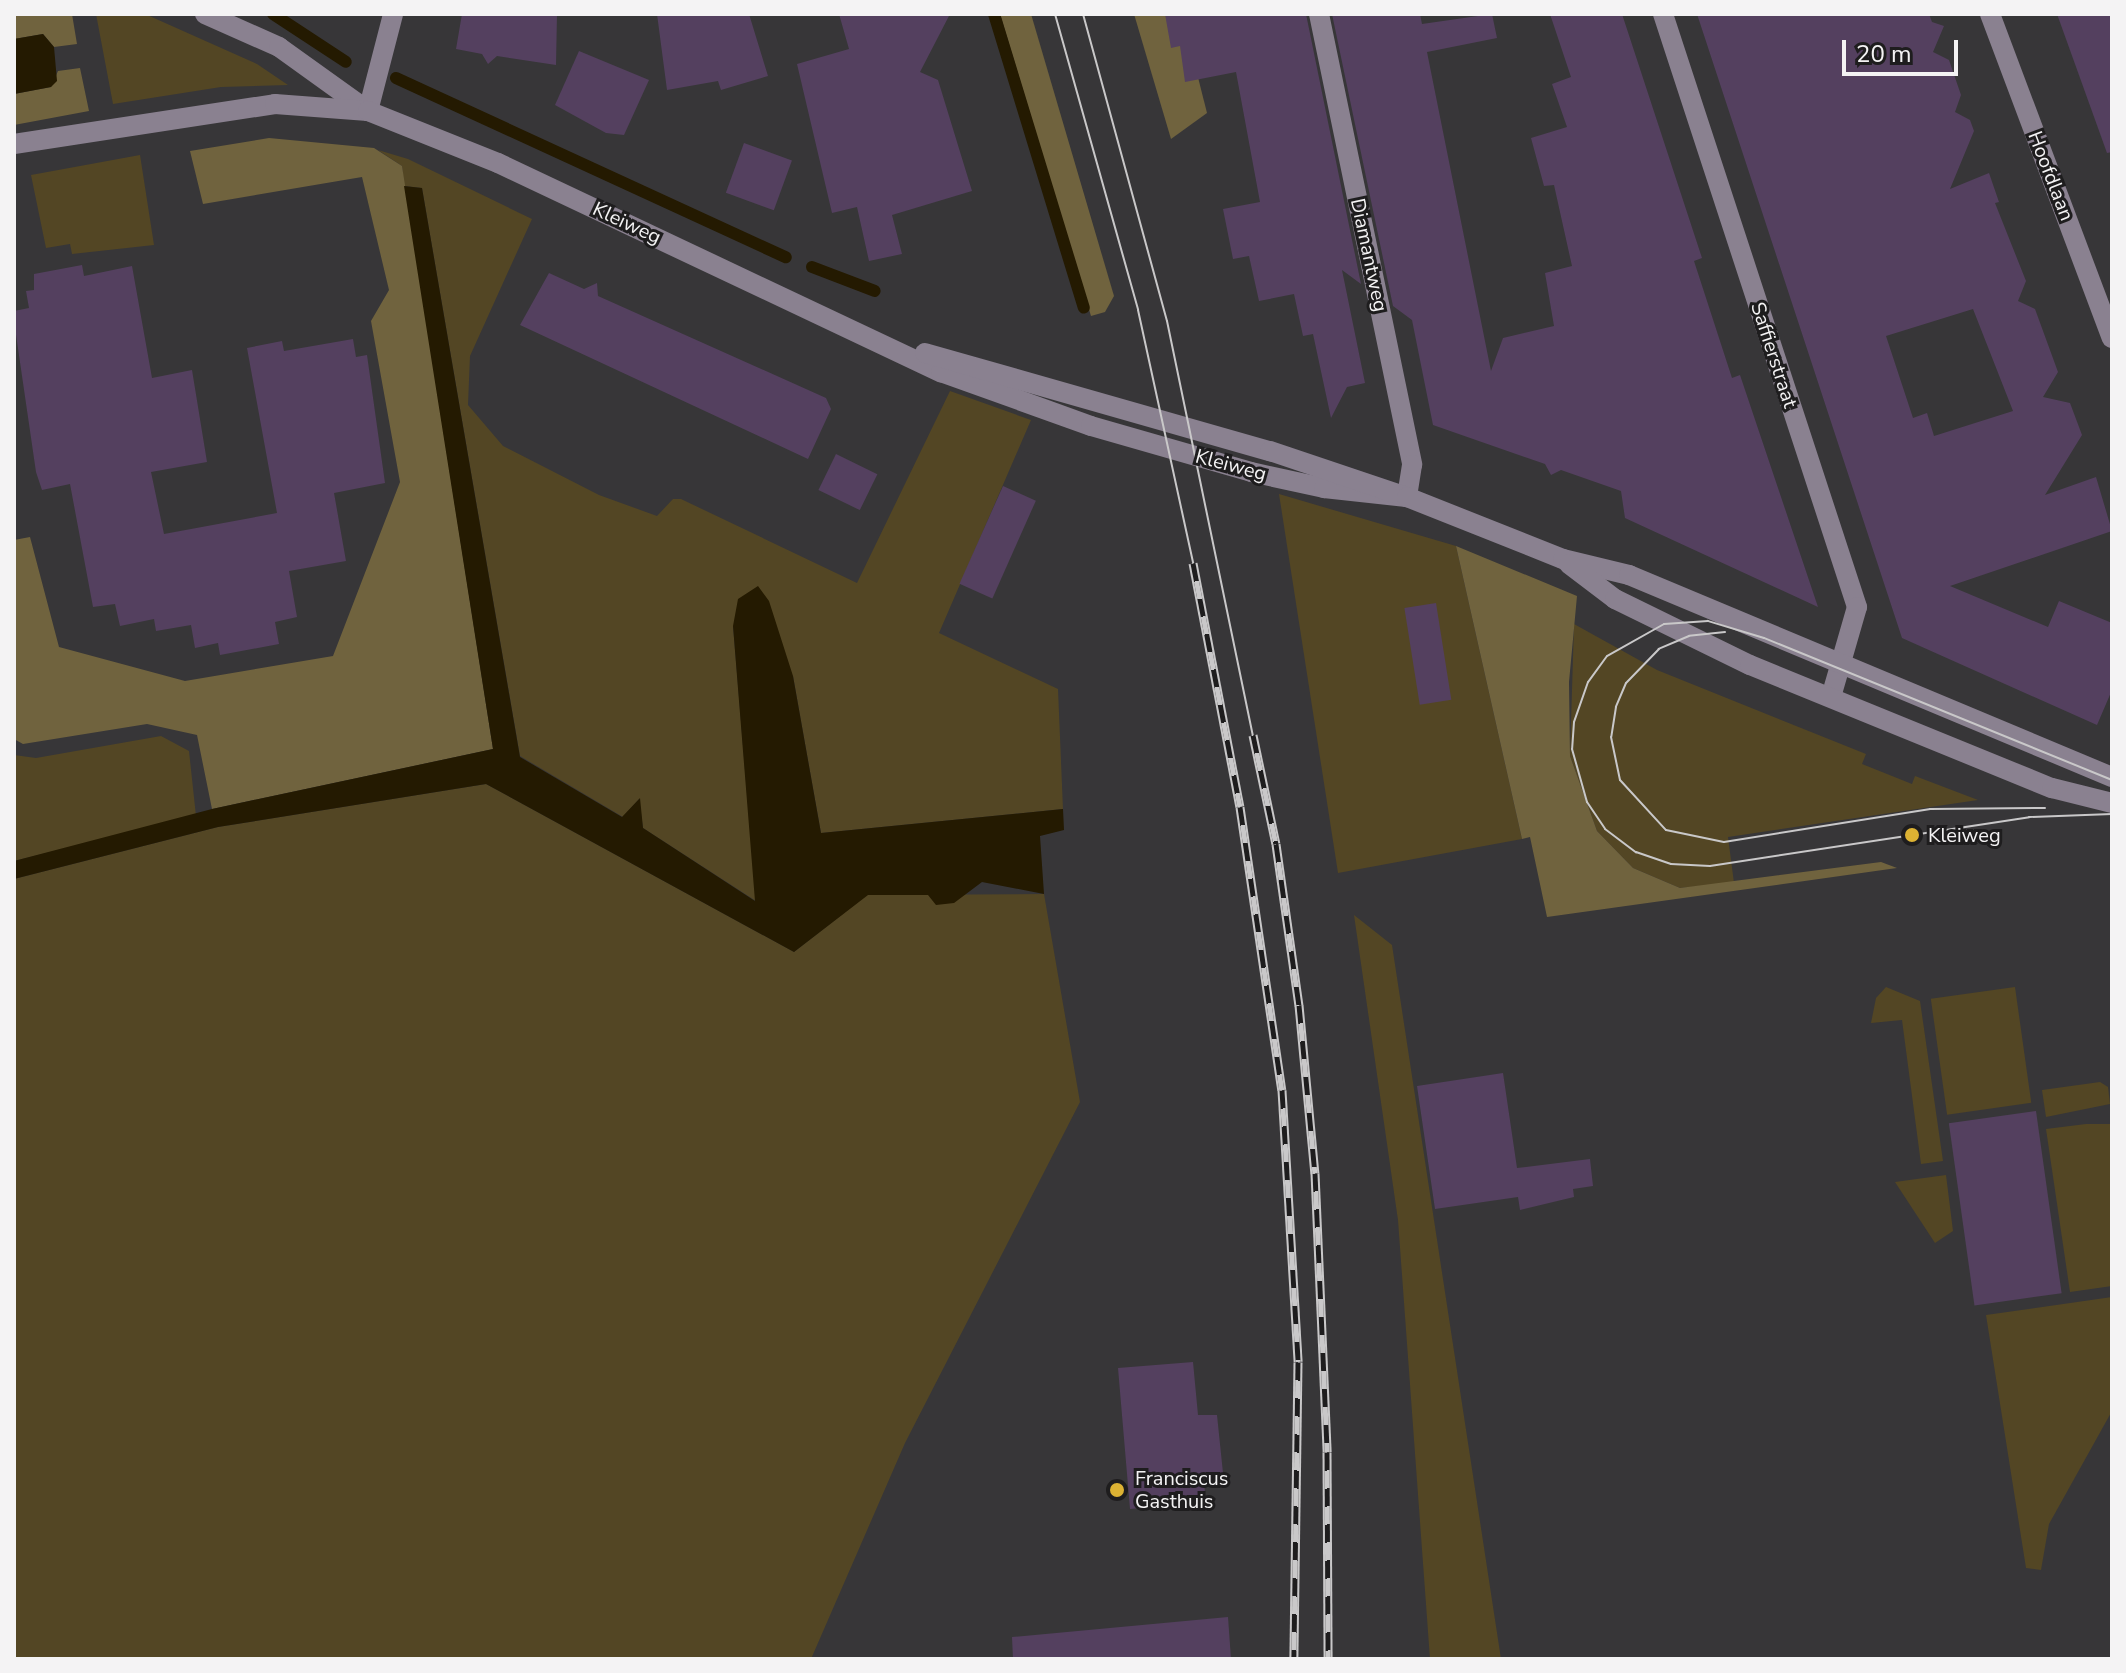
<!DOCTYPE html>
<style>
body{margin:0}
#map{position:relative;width:2126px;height:1673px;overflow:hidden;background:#373638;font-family:"Nunito Sans",sans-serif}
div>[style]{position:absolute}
.green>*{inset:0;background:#534624;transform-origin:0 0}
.forest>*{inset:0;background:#70633e}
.water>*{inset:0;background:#241a01}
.stream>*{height:12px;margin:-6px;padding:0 6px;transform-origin:6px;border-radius:6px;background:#241a01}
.building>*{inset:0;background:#54405f;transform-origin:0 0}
.minor>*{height:20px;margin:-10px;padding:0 10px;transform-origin:10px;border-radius:10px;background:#8a8190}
.tram>*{height:2px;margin:-1px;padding:0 1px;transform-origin:1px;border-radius:1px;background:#c9c8c9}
.rail>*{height:9px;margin-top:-4.5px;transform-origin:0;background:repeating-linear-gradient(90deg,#1e1d1e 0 18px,#c9c8c9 0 36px);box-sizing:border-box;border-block:2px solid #c9c8c9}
.dots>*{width:22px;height:22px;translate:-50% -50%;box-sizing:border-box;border:4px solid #1e1d1e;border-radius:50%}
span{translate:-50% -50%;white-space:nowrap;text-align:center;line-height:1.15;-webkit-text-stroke:6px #1e1d1e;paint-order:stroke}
.street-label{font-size:20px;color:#f4f3f4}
.poi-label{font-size:20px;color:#f4f3f4}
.left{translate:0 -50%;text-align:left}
.frame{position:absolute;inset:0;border:16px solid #f4f3f4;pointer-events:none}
.scale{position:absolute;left:1842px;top:40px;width:116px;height:36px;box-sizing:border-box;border:4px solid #f4f3f4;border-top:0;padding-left:10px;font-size:24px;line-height:28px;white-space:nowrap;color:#f4f3f4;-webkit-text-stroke:6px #1e1d1e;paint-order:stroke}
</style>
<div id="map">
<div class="green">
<div style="clip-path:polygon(96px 14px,145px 14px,257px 64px,288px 85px,221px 87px,113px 104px)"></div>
<div style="clip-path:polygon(378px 150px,408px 159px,532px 219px,470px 356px,468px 405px,503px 446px,599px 495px,657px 516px,673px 499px,681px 499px,857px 583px,950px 391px,1031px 420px,939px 633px,1058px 689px,1063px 809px,821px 833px,793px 676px,733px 626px,756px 901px,643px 828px,639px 799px,623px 817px,520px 756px,422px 188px,404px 186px,402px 166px)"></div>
<div style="clip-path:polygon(140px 155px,154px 245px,72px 254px,70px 244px,46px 248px,31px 175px)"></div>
<div style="clip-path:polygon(1279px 494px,1456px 546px,1522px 839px,1338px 873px)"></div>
<div style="clip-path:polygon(1574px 624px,1657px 670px,1866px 754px,1862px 764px,1912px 784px,1915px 776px,1978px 800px,1728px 837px,1734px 883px,1680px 888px,1633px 868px,1597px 831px,1570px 756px)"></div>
<div style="clip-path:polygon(161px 736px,189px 751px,196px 816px,14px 861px,14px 755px,36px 758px)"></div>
<div style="clip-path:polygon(486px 784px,794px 952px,867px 895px,1044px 894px,1080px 1102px,905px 1443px,811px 1659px,14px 1659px,14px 879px,218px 827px)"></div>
<div style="clip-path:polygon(1354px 915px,1392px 945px,1501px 1659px,1430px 1659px,1398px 1220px)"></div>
<div style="clip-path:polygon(1886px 987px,1920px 1001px,1943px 1161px,1921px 1164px,1902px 1020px,1871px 1023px,1876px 998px)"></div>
<div style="left:2015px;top:987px;width:117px;height:85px;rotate:82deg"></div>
<div style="clip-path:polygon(2100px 1082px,2108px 1087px,2110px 1104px,2046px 1117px,2042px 1090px)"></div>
<div style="clip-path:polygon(2086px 1124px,2112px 1124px,2112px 1286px,2070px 1292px,2046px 1129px)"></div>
<div style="clip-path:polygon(1946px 1175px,1953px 1231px,1935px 1243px,1895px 1182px)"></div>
<div style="clip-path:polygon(2112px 1297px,2112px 1411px,2049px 1524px,2041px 1570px,2026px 1568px,1986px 1315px)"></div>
</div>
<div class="forest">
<div style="clip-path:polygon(14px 14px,72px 14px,77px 44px,54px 47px,43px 34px,14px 39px)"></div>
<div style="clip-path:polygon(1000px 14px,1031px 14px,1114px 296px,1105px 312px,1091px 316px)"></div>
<div style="clip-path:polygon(1134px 14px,1182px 14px,1207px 113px,1171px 139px)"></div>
<div style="clip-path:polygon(80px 68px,89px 111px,14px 125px,14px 94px,51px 87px,58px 71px)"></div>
<div style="clip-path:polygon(269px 138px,374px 148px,402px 166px,493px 749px,212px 809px,197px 735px,147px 724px,23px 744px,14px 739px,14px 540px,30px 537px,59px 647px,185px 681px,333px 656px,400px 482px,371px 321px,389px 290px,362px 177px,203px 204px,190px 151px)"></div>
<div style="clip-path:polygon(1456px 546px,1577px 596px,1569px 682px,1570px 756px,1597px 831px,1633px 868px,1680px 888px,1881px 862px,1897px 868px,1547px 917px,1530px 837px,1522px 839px)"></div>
</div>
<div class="water">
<div style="clip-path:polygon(43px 34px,54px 47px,57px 81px,51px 87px,14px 94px,14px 39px)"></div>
<div style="clip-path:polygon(404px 186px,422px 188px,520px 757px,622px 817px,640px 798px,643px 828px,755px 901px,733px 626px,738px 599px,758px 586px,769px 601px,793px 676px,821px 833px,1063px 809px,1064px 830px,1040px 836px,1044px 894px,982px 882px,954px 903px,936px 905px,928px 895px,868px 895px,794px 952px,486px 784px,218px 827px,14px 879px,14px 861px,212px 809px,493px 749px)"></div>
</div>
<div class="stream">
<div style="left:273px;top:14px;width:87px;rotate:33.3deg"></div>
<div style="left:994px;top:14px;width:307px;rotate:73deg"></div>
<div style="left:396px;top:78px;width:429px;rotate:24.7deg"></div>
<div style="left:812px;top:267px;width:67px;rotate:20.9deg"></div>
</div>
<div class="building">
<div style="clip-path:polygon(462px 14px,557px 14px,556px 65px,497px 56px,488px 64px,482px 54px,456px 49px)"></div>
<div style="clip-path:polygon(657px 14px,749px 14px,768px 76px,721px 90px,718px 81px,667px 90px)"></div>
<div style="clip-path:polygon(839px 14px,950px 14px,920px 72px,938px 80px,972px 191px,892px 215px,902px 254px,869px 261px,857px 207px,832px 213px,797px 64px,849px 49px)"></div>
<div style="clip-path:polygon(1165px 14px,1306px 14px,1361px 284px,1342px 270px,1365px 383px,1347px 387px,1331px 418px,1313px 334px,1303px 336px,1294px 294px,1259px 301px,1249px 256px,1233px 259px,1223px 209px,1260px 202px,1236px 72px,1185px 82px,1180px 46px,1171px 48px)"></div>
<div style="clip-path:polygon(1332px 14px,1420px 14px,1422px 24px,1492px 14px,1497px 38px,1427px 52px,1491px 371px,1503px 338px,1554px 326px,1545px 273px,1572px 266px,1554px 185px,1544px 186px,1531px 138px,1567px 127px,1552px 84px,1571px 77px,1550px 14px,1622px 14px,1702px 258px,1694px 261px,1732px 378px,1740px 375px,1818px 607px,1625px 518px,1621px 491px,1561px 470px,1551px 475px,1545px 464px,1433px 425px,1412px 320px,1393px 306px)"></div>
<div style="clip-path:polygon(evenodd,1697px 14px,1929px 14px,1932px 22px,1944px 26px,1933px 52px,1949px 60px,1961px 95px,1955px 112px,1970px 120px,1974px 131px,1950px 189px,1989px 173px,1999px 202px,1995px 203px,2026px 281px,2018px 301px,2035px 309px,2058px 372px,2043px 397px,2070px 403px,2082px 435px,2045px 495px,2096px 477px,2112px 531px,1950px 586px,2048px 627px,2059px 601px,2112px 623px,2112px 690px,2097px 725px,1902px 638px,1697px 14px,1973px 309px,2013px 411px,1934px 436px,1927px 413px,1913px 418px,1886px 336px,1973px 309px)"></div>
<div style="clip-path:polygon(2057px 14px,2112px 14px,2112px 152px,2107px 153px)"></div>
<div style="clip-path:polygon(579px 51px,649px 80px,624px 135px,606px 133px,555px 105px)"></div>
<div style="left:744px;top:143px;width:51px;height:53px;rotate:20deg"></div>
<div style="clip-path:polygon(82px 265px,84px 276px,132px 266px,152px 378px,192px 370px,207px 462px,151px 472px,164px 534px,277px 513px,247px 348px,282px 341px,284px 351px,353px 339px,356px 357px,367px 355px,385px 483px,334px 493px,346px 561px,289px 571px,297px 617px,275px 622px,279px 644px,220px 655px,218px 643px,195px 648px,191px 625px,156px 631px,154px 619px,120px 626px,115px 604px,93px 607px,70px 484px,42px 490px,36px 472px,14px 321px,14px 311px,29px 308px,26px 291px,34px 290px,34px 274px)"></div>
<div style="clip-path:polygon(549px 273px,584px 289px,597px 283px,598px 296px,826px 398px,831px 409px,808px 459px,520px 325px)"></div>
<div style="left:836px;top:454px;width:46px;height:40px;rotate:26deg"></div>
<div style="left:1003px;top:486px;width:36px;height:107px;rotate:24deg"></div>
<div style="left:1436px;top:603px;width:98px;height:32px;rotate:81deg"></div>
<div style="clip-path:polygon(1503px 1073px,1517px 1168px,1590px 1159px,1593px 1186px,1573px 1189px,1574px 1197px,1520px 1210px,1518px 1197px,1435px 1209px,1417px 1086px)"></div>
<div style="left:2036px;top:1111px;width:184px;height:88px;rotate:82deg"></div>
<div style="clip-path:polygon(1193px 1362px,1198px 1415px,1217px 1415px,1223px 1473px,1203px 1473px,1206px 1502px,1130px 1509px,1118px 1368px)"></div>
<div style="clip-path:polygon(1228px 1617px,1231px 1659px,1013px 1659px,1012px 1637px)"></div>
</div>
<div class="minor">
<div style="left:205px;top:14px;width:81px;rotate:24deg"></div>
<div style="left:279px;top:47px;width:110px;rotate:35.7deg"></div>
<div style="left:368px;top:111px;width:100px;rotate:-75.5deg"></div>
<div style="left:1319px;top:14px;width:460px;rotate:78.3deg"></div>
<div style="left:1412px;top:465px;width:32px;rotate:99deg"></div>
<div style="left:1663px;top:14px;width:624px;rotate:71.88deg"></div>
<div style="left:1857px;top:607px;width:94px;rotate:106.1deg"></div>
<div style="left:1990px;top:14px;width:346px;rotate:69.4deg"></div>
<div style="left:14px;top:144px;width:264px;rotate:-8.7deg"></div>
<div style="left:275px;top:104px;width:93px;rotate:4.3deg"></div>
<div style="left:368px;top:111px;width:140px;rotate:21.8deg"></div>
<div style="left:498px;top:163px;width:490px;rotate:25.3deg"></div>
<div style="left:941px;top:372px;width:159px;rotate:19.8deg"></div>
<div style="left:1091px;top:426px;width:166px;rotate:16deg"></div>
<div style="left:1251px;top:472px;width:75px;rotate:12.4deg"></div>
<div style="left:1324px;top:488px;width:83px;rotate:6.2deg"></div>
<div style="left:925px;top:353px;width:359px;rotate:15.9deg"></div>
<div style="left:1270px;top:451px;width:145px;rotate:18.6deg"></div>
<div style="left:1407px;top:497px;width:168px;rotate:21.7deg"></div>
<div style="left:1563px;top:559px;width:68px;rotate:13.6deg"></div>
<div style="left:1629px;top:575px;width:524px;rotate:22.7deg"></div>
<div style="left:1569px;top:564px;width:58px;rotate:37.3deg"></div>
<div style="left:1615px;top:599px;width:150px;rotate:26.1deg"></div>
<div style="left:1750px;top:665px;width:326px;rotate:22.2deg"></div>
<div style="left:2052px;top:788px;width:62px;rotate:14deg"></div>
</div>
<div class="tram">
<div style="left:1055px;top:14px;width:307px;rotate:74.3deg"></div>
<div style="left:1138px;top:310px;width:259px;rotate:77.7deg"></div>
<div style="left:1083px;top:14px;width:318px;rotate:74.7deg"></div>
<div style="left:1167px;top:321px;width:423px;rotate:78.3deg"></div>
<div style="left:1725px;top:632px;width:36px;rotate:174deg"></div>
<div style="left:1689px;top:636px;width:33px;rotate:157deg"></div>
<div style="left:1659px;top:649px;width:47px;rotate:134.1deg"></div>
<div style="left:1626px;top:683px;width:26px;rotate:113deg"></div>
<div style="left:1616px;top:707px;width:30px;rotate:99deg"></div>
<div style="left:1611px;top:737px;width:44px;rotate:78.2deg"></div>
<div style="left:1620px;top:780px;width:68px;rotate:47.4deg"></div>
<div style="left:1666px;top:830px;width:59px;rotate:11.7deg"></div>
<div style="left:1724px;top:842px;width:209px;rotate:-9.1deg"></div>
<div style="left:1930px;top:809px;width:115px;rotate:-0.5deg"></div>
<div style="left:2112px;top:780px;width:376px;rotate:-157.8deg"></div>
<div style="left:1764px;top:638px;width:59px;rotate:-163.1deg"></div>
<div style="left:1708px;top:621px;width:44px;rotate:176.1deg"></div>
<div style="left:1664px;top:624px;width:65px;rotate:150.7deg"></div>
<div style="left:1607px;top:656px;width:32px;rotate:126deg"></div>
<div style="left:1588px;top:682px;width:42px;rotate:109.3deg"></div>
<div style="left:1574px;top:722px;width:27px;rotate:94deg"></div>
<div style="left:1572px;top:749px;width:55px;rotate:74.2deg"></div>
<div style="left:1587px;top:802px;width:32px;rotate:56deg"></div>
<div style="left:1605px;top:829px;width:39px;rotate:37deg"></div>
<div style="left:1636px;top:852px;width:37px;rotate:19deg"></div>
<div style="left:1671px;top:864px;width:39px;rotate:3deg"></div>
<div style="left:1710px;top:866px;width:323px;rotate:-8.7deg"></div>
<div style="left:2029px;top:817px;width:83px;rotate:-2.1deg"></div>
</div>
<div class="rail">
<div style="left:1193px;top:563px;width:248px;rotate:79.1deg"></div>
<div style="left:1240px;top:807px;width:286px;rotate:81.6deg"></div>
<div style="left:1282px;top:1090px;width:272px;rotate:86.6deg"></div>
<div style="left:1298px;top:1362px;width:297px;rotate:90.8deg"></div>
<div style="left:1253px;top:735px;width:111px;rotate:78.1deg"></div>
<div style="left:1276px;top:844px;width:163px;rotate:81.9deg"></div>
<div style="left:1299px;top:1005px;width:169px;rotate:84.6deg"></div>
<div style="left:1315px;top:1173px;width:279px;rotate:87.5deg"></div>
<div style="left:1327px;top:1452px;width:207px;rotate:89.7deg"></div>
</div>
<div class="dots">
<div style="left:1912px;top:835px;background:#dcb233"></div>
<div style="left:1117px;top:1490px;background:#dcb233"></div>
</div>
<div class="street-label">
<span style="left:2051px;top:176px;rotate:69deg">Hoofdlaan</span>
<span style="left:627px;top:223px;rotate:25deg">Kleiweg</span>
<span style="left:1369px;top:255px;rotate:78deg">Diamantweg</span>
<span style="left:1774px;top:355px;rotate:72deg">Saffierstraat</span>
<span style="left:1231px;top:465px;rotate:15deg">Kleiweg</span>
</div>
<div class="poi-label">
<span class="left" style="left:1928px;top:835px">Kleiweg</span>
<span class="left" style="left:1135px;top:1490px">Franciscus<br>Gasthuis</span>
</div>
<div class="frame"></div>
<div class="scale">20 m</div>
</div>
